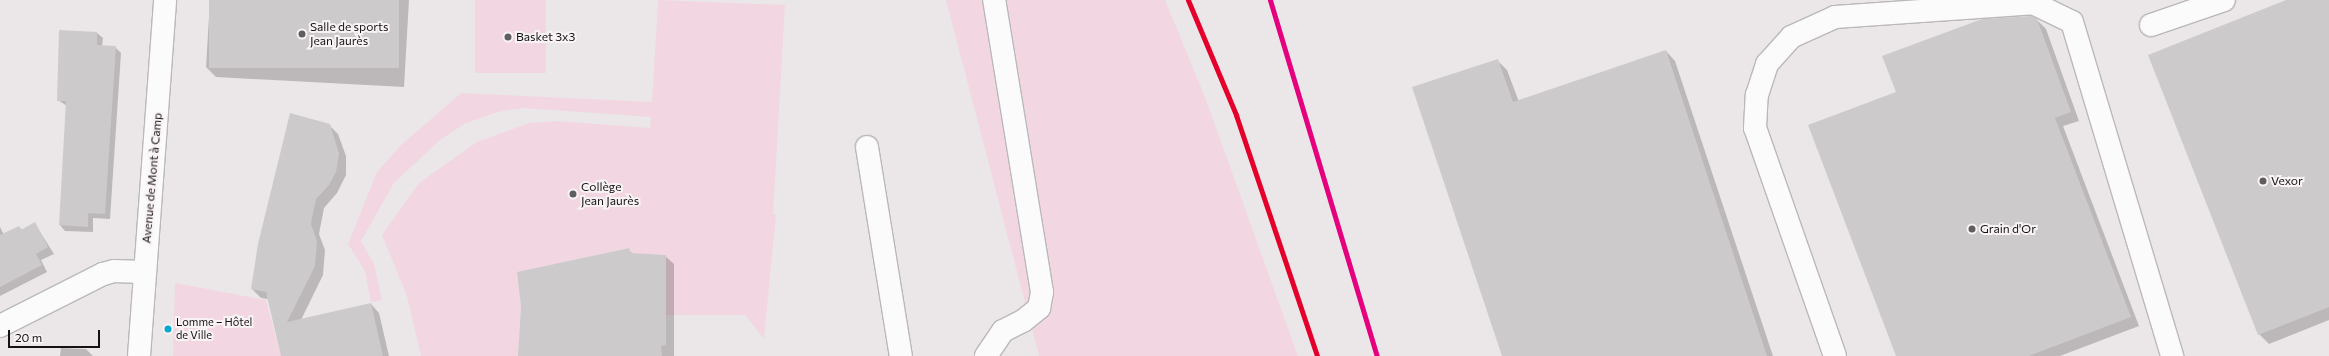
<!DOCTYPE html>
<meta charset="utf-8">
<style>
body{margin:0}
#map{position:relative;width:2329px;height:356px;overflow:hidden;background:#ebe7e9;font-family:Commissioner,sans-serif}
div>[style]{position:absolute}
.green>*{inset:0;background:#f2d7e2;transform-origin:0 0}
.shadow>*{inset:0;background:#0003}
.building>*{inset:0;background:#cdcacc;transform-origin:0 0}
.roads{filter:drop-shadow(1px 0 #bbb8ba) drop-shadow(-1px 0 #bbb8ba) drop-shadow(0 1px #bbb8ba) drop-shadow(0 -1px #bbb8ba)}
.minor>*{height:22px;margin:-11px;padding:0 11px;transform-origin:11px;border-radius:11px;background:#fcfbfc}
.rail-1>*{height:5px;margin:-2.5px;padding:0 2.5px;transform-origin:2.5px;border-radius:2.5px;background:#e4002b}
.rail-2>*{height:5px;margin:-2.5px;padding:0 2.5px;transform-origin:2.5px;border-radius:2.5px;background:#e5007d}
.dots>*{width:11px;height:11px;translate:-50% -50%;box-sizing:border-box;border:2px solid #f9f3f5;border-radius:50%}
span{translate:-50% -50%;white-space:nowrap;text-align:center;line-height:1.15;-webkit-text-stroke:4px #f9f3f5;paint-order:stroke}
.bus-label{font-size:11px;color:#141213}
.left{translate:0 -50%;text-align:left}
.poi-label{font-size:12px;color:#141213}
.street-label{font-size:12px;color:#141213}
.scale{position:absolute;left:8px;top:330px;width:92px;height:18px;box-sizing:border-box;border:2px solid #141213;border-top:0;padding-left:5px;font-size:12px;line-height:14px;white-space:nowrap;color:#141213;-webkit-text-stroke:3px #f9f3f5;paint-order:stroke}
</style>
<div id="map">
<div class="green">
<div style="left:475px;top:0;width:71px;height:73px"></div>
<div style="clip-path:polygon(658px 0,785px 5px,773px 214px,776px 215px,764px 339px,745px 315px,666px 315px,628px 248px,517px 272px,521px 307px,518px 356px,421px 356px,407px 296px,382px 235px,419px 183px,477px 142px,529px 123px,557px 121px,650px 128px,651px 117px,524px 108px,501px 111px,466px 123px,440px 140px,394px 183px,361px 241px,374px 264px,382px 300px,371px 303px,365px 271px,348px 244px,377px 172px,401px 145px,461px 93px,652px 102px)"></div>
<div style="clip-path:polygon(946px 0,1165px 0,1205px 97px,1298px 356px,1039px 356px)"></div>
<div style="clip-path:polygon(175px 283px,266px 300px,281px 356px,173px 356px)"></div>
</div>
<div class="shadow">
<div style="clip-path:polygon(210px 0,409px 0,404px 87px,216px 77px,206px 67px)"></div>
<div style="clip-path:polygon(2289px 0,2329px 0,2329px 320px,2269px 344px,2259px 334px)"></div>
<div style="clip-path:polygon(2037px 20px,2046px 29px,2079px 121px,2063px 126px,2139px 326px,2060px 356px,1897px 356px,1897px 93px)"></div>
<div style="clip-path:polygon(60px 31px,97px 33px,103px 38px,102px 47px,115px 47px,121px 53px,110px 219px,93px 218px,93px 232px,65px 231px,60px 225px,67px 106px,58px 100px)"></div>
<div style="clip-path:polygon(1666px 51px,1675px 61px,1773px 356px,1503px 356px,1497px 60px,1507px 70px,1519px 102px)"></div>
<div style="clip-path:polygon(329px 125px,338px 134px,346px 156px,346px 175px,337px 193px,324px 208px,319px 234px,325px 250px,323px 275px,301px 320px,371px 304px,379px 313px,389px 356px,282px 356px,268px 299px,261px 298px,252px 289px)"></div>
<div style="clip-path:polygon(35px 224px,54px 254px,41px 260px,47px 272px,0 296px,0 227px,4px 235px,19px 227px,22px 230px)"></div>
<div style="clip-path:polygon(628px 249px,634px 255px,665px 256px,674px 264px,674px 356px,519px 356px)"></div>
<div style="clip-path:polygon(61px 348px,86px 349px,93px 356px,60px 356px)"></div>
</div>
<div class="building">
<div style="left:209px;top:0;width:190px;height:68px"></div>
<div style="clip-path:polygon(2286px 0,2329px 0,2329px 307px,2258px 335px,2148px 55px)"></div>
<div style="clip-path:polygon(2031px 16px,2037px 19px,2071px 112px,2055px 118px,2131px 317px,2029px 356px,1896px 356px,1808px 125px,1896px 92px,1882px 56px,1982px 19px)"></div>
<div style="clip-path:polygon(59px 30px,97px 32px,97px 45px,116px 46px,105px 214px,88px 213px,88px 227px,59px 225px,66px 101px,57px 101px)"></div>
<div style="clip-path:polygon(1666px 50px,1767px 356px,1502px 356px,1412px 87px,1498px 59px,1513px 102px)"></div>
<div style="clip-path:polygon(290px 113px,330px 124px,339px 154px,336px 172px,329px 185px,316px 199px,314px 208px,311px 224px,317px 241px,315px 266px,287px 322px,371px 303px,383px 356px,281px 356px,266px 292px,251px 289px,258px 244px)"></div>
<div style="clip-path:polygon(35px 222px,48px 247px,36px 254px,42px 265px,0 287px,0 235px,19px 226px,21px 230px)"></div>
<div style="clip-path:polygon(629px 248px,631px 253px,666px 255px,666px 345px,661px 346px,662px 356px,518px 356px,521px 307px,517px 272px)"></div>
</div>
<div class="roads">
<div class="minor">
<div style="left:2151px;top:25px;width:77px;rotate:-18.9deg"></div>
<div style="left:867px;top:147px;width:212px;rotate:80.8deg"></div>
<div style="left:0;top:326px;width:115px;rotate:-26.8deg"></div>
<div style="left:103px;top:274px;width:11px;rotate:-15deg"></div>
<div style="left:114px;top:271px;width:30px;rotate:2deg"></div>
<div style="left:139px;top:356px;width:357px;rotate:-85.8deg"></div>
<div style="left:986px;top:356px;width:30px;rotate:-56deg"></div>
<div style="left:1003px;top:331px;width:22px;rotate:-27deg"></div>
<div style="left:1023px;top:321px;width:21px;rotate:-39deg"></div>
<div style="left:1039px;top:308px;width:16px;rotate:-79deg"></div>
<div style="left:1042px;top:292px;width:296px;rotate:-99.3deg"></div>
<div style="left:1835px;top:356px;width:242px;rotate:-109.3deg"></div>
<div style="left:1755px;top:128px;width:33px;rotate:-87deg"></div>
<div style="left:1757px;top:95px;width:33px;rotate:-72deg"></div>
<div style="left:1767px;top:64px;width:36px;rotate:-48deg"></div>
<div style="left:1791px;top:37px;width:48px;rotate:-24.4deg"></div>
<div style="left:1835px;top:17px;width:198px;rotate:-4deg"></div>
<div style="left:2033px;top:3px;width:43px;rotate:26deg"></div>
<div style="left:2072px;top:22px;width:349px;rotate:73.3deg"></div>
</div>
</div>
<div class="rail-1">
<div style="left:1188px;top:0;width:125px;rotate:67.3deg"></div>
<div style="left:1236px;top:115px;width:254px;rotate:71.4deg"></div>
</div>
<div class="rail-2">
<div style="left:1270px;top:0;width:372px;rotate:73.3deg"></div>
</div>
<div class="dots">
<div style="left:302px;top:34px;background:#5f5d5e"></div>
<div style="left:508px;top:37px;background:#5f5d5e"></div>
<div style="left:2263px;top:181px;background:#5f5d5e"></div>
<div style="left:573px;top:194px;background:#5f5d5e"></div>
<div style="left:1972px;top:229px;background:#5f5d5e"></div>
<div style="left:168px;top:329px;background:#00a9ce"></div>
</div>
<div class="bus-label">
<span class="left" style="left:176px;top:329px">Lomme – Hôtel<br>de Ville</span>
</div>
<div class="poi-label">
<span class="left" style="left:310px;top:34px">Salle de sports<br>Jean Jaurès</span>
<span class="left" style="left:516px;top:37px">Basket 3x3</span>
<span class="left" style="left:2271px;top:181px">Vexor</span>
<span class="left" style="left:581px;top:194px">Collège<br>Jean Jaurès</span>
<span class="left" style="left:1980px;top:229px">Grain d'Or</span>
</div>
<div class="street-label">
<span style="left:152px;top:178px;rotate:-85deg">Avenue de Mont à Camp</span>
</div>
<div class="scale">20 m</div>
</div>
